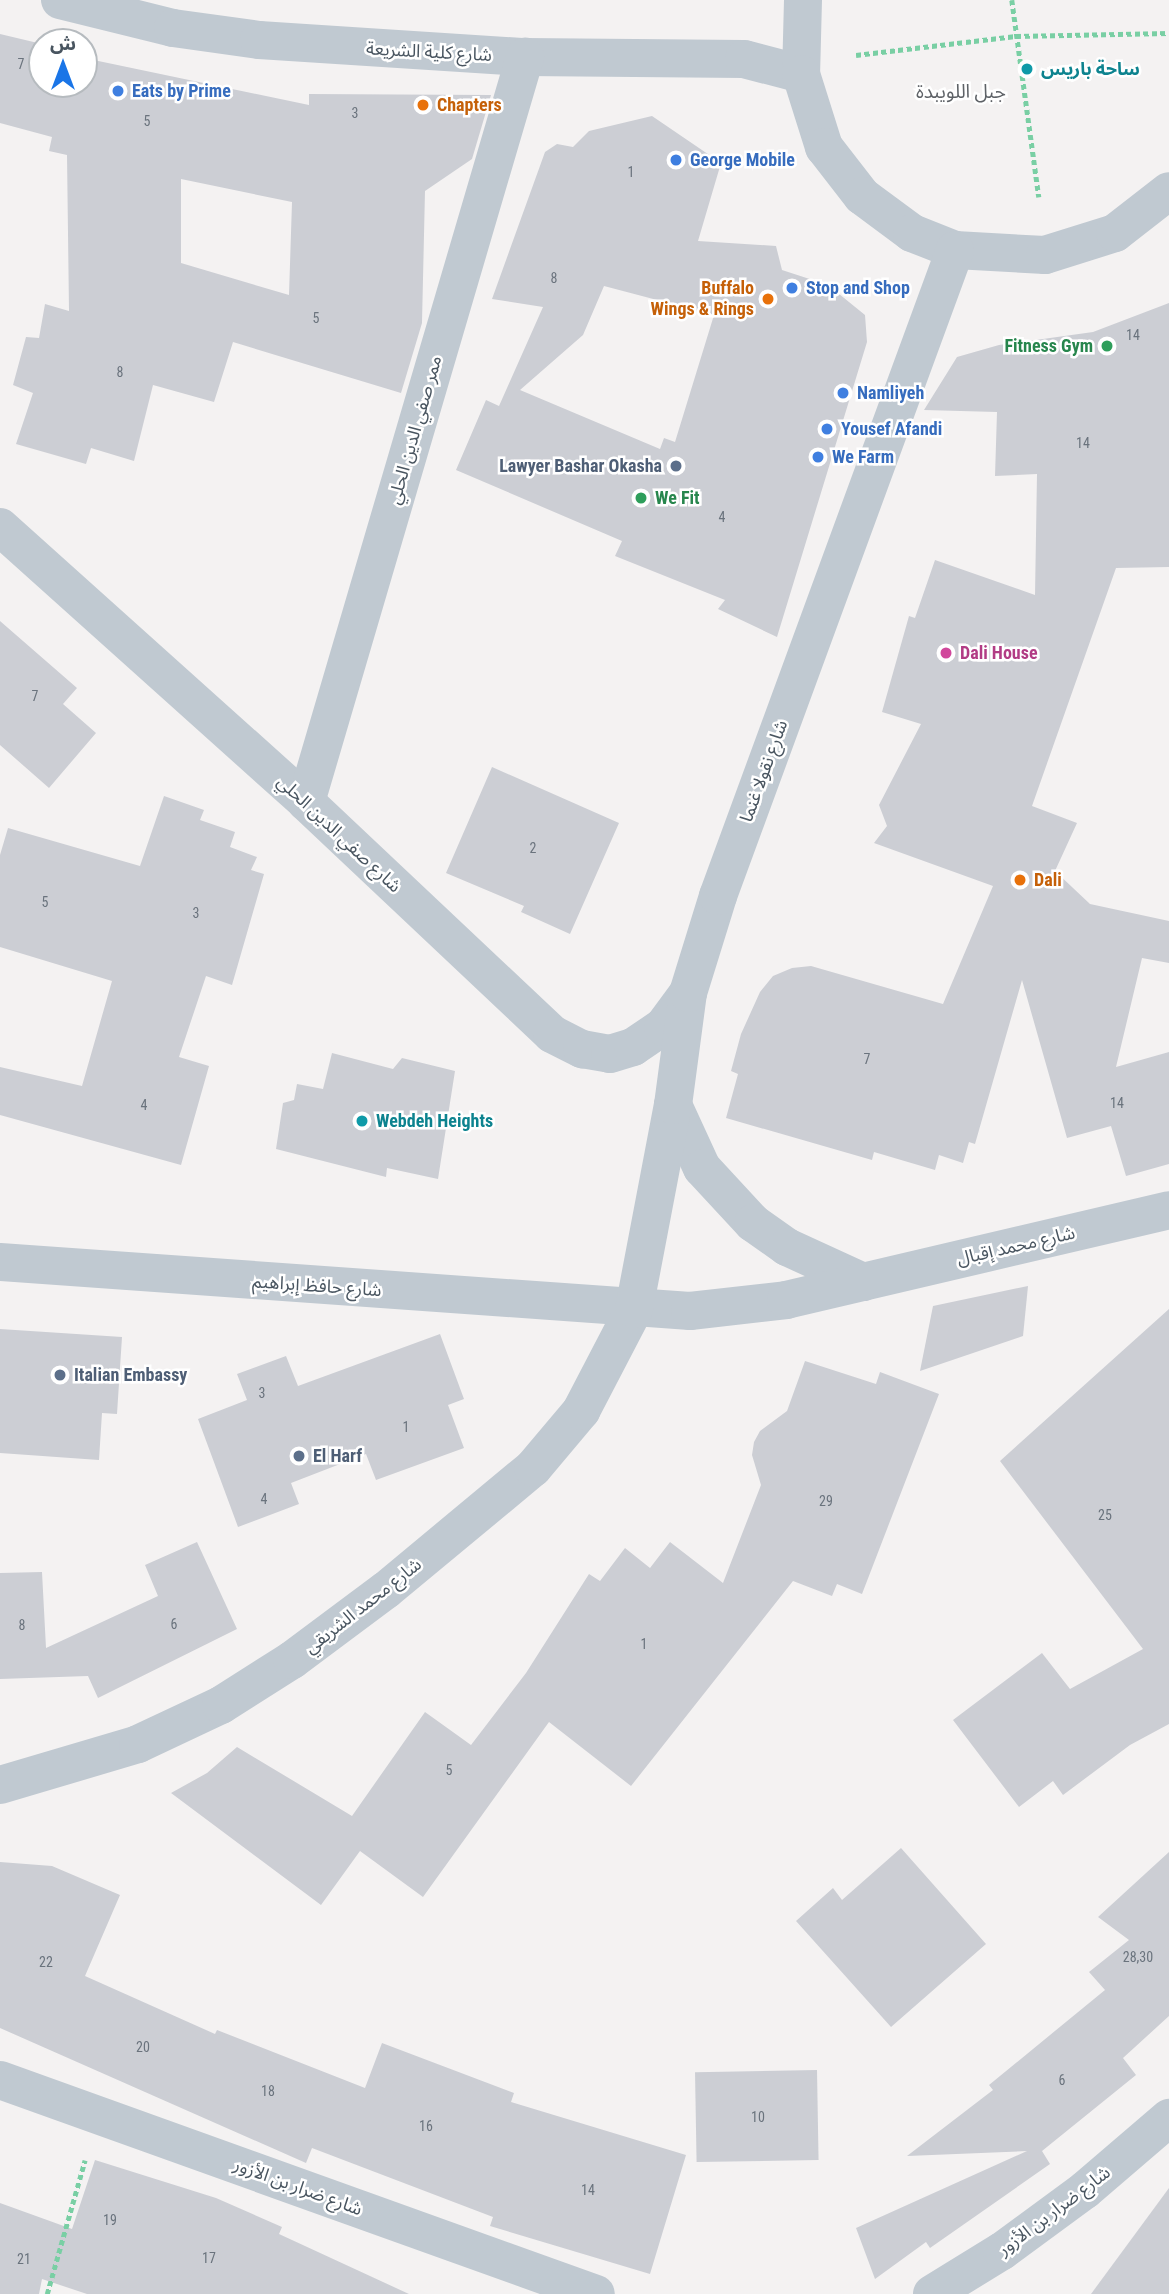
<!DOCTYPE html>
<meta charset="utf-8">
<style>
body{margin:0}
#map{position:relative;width:1169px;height:2294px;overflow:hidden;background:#f4f2f2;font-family:"Roboto Condensed","Noto Sans Arabic",sans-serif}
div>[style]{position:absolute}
.building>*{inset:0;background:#ccced4;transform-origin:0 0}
.path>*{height:4.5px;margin-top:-2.25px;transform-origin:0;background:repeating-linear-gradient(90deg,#79cfa4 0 5px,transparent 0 8.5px)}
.minor>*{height:38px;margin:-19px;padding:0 19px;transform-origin:19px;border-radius:19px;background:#c0c9d1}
.dots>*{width:19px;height:19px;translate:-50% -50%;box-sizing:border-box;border:4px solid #fff;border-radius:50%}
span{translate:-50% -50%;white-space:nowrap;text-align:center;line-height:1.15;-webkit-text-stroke:5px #fff;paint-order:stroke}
.number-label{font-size:14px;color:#6a737d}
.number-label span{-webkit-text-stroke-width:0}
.street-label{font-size:18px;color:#495560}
.culture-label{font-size:18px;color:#0d838f;font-weight:700}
.left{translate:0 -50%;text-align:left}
.shop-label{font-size:18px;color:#366cbe;font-weight:700}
.food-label{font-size:18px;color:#c56008;font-weight:700}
.right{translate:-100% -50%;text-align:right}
.leisure-label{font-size:18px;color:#27864d;font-weight:700}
.service-label{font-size:18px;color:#4e5e75;font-weight:700}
.hotel-label{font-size:18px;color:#b23c85;font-weight:700}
.neighbourhood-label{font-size:19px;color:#5e6267}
.north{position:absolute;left:28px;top:28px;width:70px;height:70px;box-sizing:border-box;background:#fff;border:2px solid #b6bbbf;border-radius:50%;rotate:0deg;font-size:19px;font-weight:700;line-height:28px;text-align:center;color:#495560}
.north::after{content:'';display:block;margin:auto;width:24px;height:32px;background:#1a75e7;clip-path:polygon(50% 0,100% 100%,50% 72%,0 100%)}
</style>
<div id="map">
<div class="building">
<div style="clip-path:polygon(evenodd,0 34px,42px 44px,42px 84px,84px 84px,84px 58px,309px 105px,309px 94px,491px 95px,472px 159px,425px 191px,422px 323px,401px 393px,233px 342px,214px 402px,153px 385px,134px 461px,91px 448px,86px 464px,16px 444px,33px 393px,13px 385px,26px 337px,39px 338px,45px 304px,69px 311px,67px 155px,49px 151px,52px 137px,0 123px,0 34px,181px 179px,292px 202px,289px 295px,181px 263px,181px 179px)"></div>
<div style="clip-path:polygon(evenodd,652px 116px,721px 163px,698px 241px,776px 246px,782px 270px,828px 285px,865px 315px,867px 342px,777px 637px,718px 609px,725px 600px,615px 556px,622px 541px,456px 470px,486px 400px,499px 406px,543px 307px,492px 299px,545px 152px,557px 144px,573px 147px,589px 131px,652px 116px,604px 286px,714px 315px,675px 442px,664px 438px,660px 449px,520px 390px,583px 335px,604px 286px)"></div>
<div style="clip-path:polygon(1169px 303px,1169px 567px,1116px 568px,1032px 806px,1077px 823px,1055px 871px,1090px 904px,1169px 921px,1169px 963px,1142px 958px,1116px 1067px,1169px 1052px,1169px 1164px,1126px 1176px,1111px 1126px,1067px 1138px,1022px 980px,975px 1144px,969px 1142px,963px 1163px,939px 1155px,935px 1170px,874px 1152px,872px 1160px,726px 1118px,738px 1074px,731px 1071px,741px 1034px,760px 992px,773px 976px,792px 968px,811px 966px,943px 1004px,993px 886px,874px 843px,887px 826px,879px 805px,921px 724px,882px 712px,909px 616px,915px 618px,935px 560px,1035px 595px,1037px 474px,995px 476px,997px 412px,924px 410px,957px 357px,999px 345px,1093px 332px)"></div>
<div style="clip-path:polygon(0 621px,77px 688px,63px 704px,96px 733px,49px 788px,0 745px)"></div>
<div style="clip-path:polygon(492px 767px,619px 823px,570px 934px,521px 912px,524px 906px,446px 873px)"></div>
<div style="clip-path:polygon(164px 796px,204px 810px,200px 820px,235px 832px,230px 847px,257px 857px,251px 870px,264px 874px,232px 985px,206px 976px,179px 1057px,209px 1066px,181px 1165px,0 1115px,0 1067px,82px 1086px,112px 981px,0 947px,0 855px,8px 828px,140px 866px)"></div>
<div style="clip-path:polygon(332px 1053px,393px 1069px,402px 1058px,455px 1071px,438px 1179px,387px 1168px,386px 1177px,276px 1149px,283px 1103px,294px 1100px,297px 1084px,323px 1089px)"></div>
<div style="clip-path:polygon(1028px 1286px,1023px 1336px,920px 1371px,933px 1306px)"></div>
<div style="clip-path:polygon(1169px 1309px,1169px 1724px,1130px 1745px,1063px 1795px,1053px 1781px,1019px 1807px,953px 1720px,1042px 1653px,1070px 1689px,1143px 1649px,1000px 1461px)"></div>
<div style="clip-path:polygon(0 1329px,122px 1337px,117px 1414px,102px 1413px,99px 1460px,0 1453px)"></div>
<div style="clip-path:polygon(440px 1334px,464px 1399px,448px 1405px,464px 1448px,376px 1480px,366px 1454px,291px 1483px,299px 1504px,238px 1527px,198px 1419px,247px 1400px,237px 1374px,286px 1356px,298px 1386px)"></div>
<div style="clip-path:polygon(805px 1361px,876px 1384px,880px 1372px,939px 1394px,862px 1594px,837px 1584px,832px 1596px,793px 1581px,631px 1786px,549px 1722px,423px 1897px,360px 1851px,321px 1905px,171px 1793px,207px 1773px,237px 1747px,352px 1816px,425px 1712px,471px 1745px,526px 1673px,589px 1574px,600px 1581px,625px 1548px,650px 1568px,670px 1542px,723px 1583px,761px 1485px,752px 1455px,754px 1442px,760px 1431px,787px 1411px)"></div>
<div style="clip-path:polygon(197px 1542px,237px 1629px,98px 1698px,88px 1676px,0 1679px,0 1573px,42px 1572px,46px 1648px,158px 1596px,145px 1565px)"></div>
<div style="clip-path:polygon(901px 1848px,986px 1944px,891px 2027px,796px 1921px,833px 1888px,842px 1900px)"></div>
<div style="clip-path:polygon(1169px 1852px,1169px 2016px,1123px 2058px,1136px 2075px,1042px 2151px,1050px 2164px,930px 2248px,926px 2242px,875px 2279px,856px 2228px,1027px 2151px,907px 2156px,993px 2090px,989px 2085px,1105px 1990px,1089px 1972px,1129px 1940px,1098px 1917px)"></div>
<div style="clip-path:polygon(0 1862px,52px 1866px,120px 1895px,85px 1976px,215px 2034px,217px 2030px,365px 2088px,382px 2043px,514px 2093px,511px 2102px,686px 2155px,650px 2274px,490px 2226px,493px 2217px,312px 2148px,306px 2163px,0 2028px)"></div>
<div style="left:817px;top:2070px;width:90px;height:122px;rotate:89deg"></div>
<div style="clip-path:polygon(95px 2160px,216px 2198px,282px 2227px,279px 2234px,409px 2294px,87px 2294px,42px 2279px,39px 2294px,0 2294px,0 2203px,72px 2229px)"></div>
<div style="clip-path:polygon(1169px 2188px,1169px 2294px,1091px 2294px)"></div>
</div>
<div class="path">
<div style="left:1012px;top:0;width:199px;rotate:82.2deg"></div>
<div style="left:856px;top:55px;width:161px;rotate:-6.8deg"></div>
<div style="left:1016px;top:36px;width:153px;rotate:-1.1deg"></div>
<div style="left:47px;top:2294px;width:139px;rotate:-74.2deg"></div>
</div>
<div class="minor">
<div style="left:60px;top:0;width:116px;rotate:13.9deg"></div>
<div style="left:173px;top:28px;width:87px;rotate:7.9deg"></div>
<div style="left:259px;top:40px;width:267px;rotate:3.7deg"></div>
<div style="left:525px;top:57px;width:219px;rotate:0.5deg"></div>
<div style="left:744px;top:59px;width:59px;rotate:14.7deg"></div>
<div style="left:803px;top:0;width:74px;rotate:91.5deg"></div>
<div style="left:801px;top:74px;width:77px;rotate:72.5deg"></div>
<div style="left:824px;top:147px;width:62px;rotate:52.2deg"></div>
<div style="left:862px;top:196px;width:62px;rotate:36.5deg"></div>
<div style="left:912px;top:233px;width:46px;rotate:21.6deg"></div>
<div style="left:955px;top:250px;width:90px;rotate:3.2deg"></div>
<div style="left:1045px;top:255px;width:73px;rotate:-17.4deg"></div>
<div style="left:1115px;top:233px;width:68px;rotate:-37.9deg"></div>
<div style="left:0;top:527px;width:411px;rotate:41.9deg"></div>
<div style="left:306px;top:802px;width:338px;rotate:43.3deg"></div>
<div style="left:552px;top:1034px;width:34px;rotate:27deg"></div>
<div style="left:582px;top:1049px;width:28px;rotate:10deg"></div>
<div style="left:610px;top:1054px;width:24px;rotate:-17deg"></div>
<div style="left:633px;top:1047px;width:36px;rotate:-34deg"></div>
<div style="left:663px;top:1027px;width:42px;rotate:-53.7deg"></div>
<div style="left:306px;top:802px;width:777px;rotate:-73.62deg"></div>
<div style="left:673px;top:1105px;width:69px;rotate:65.3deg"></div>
<div style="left:702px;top:1168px;width:75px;rotate:47.2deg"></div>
<div style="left:753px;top:1223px;width:42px;rotate:35.2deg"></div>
<div style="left:787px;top:1247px;width:84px;rotate:24.7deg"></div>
<div style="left:0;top:1262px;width:692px;rotate:4.06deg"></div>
<div style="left:690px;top:1311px;width:97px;rotate:-6.5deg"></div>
<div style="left:786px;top:1300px;width:393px;rotate:-13.2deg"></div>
<div style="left:0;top:1785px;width:144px;rotate:-16.5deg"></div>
<div style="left:138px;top:1744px;width:92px;rotate:-25.2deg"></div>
<div style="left:221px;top:1705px;width:84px;rotate:-32.4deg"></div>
<div style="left:292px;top:1660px;width:117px;rotate:-36.7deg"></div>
<div style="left:386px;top:1590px;width:191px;rotate:-39.7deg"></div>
<div style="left:533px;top:1468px;width:75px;rotate:-49.9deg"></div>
<div style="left:581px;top:1411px;width:115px;rotate:-62.5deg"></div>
<div style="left:634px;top:1309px;width:208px;rotate:-79.2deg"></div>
<div style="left:673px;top:1105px;width:113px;rotate:-82.4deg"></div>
<div style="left:688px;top:993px;width:102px;rotate:-72.8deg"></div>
<div style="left:718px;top:896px;width:688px;rotate:-69.85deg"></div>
<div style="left:0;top:2080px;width:633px;rotate:19.75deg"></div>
<div style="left:932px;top:2294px;width:82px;rotate:-31.6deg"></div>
<div style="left:1002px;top:2251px;width:103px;rotate:-36.3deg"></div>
<div style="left:1085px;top:2190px;width:111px;rotate:-40.6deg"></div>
</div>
<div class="dots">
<div style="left:1027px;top:69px;background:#0f9aa8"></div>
<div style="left:118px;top:91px;background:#3f7fe0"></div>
<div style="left:423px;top:105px;background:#e8710a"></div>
<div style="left:676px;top:160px;background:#3f7fe0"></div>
<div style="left:792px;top:288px;background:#3f7fe0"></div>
<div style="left:768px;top:299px;background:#e8710a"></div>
<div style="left:1107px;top:346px;background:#2e9e5b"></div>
<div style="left:843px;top:393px;background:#3f7fe0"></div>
<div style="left:827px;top:429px;background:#3f7fe0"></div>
<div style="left:818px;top:457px;background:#3f7fe0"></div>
<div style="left:676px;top:466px;background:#5c6f8a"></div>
<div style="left:641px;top:498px;background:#2e9e5b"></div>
<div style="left:946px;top:653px;background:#d1479c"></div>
<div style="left:1020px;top:880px;background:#e8710a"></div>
<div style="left:362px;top:1121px;background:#0f9aa8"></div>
<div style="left:60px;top:1375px;background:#5c6f8a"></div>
<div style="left:299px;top:1456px;background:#5c6f8a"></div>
</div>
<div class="number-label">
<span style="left:21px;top:64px">7</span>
<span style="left:355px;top:113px">3</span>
<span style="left:147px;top:121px">5</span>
<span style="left:631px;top:172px">1</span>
<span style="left:554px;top:278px">8</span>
<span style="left:316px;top:318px">5</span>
<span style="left:1133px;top:335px">14</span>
<span style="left:120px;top:372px">8</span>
<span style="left:1083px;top:443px">14</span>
<span style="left:722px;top:517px">4</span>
<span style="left:35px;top:696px">7</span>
<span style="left:533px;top:848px">2</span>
<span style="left:45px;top:902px">5</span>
<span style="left:196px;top:913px">3</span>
<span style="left:867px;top:1059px">7</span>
<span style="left:1117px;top:1103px">14</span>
<span style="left:144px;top:1105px">4</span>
<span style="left:262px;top:1393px">3</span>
<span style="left:406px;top:1427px">1</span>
<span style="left:264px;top:1499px">4</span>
<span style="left:826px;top:1501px">29</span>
<span style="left:1105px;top:1515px">25</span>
<span style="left:174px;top:1624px">6</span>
<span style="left:22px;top:1625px">8</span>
<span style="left:644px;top:1644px">1</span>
<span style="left:449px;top:1770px">5</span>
<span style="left:1138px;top:1957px">28,30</span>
<span style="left:46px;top:1962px">22</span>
<span style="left:143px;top:2047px">20</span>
<span style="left:1062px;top:2080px">6</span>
<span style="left:268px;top:2091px">18</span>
<span style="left:758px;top:2117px">10</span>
<span style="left:426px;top:2126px">16</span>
<span style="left:588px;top:2190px">14</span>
<span style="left:110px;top:2220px">19</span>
<span style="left:209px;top:2258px">17</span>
<span style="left:24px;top:2259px">21</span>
</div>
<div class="street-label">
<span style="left:429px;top:52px;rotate:3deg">شارع كلية الشريعة</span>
<span style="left:415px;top:430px;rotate:-74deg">ممر صفي الدين الحلي</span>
<span style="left:764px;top:771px;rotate:-70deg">شارع نقولا غنما</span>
<span style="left:339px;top:834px;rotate:43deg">شارع صفي الدين الحلي</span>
<span style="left:1016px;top:1246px;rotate:-13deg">شارع محمد إقبال</span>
<span style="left:317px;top:1286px;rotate:4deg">شارع حافظ إبراهيم</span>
<span style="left:363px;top:1606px;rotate:-38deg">شارع محمد الشريقي</span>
<span style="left:298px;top:2187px;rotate:20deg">شارع ضرار بن الأزور</span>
<span style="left:1054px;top:2211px;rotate:-37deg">شارع ضرار بن الأزور</span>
</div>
<div class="culture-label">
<span class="left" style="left:1041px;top:69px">ساحة باريس</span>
<span class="left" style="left:376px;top:1121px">Webdeh Heights</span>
</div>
<div class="shop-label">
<span class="left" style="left:132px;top:91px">Eats by Prime</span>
<span class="left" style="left:690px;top:160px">George Mobile</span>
<span class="left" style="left:806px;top:288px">Stop and Shop</span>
<span class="left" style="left:857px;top:393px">Namliyeh</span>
<span class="left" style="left:841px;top:429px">Yousef Afandi</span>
<span class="left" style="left:832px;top:457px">We Farm</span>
</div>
<div class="food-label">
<span class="left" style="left:437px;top:105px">Chapters</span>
<span class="right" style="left:754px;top:299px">Buffalo<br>Wings &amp; Rings</span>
<span class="left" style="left:1034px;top:880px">Dali</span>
</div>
<div class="leisure-label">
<span class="right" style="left:1093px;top:346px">Fitness Gym</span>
<span class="left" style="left:655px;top:498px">We Fit</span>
</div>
<div class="service-label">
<span class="right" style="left:662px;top:466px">Lawyer Bashar Okasha</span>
<span class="left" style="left:74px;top:1375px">Italian Embassy</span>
<span class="left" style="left:313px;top:1456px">El Harf</span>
</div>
<div class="hotel-label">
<span class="left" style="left:960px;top:653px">Dali House</span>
</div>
<div class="neighbourhood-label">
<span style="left:961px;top:92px">جبل اللويبدة</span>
</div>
<div class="north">ش</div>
</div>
